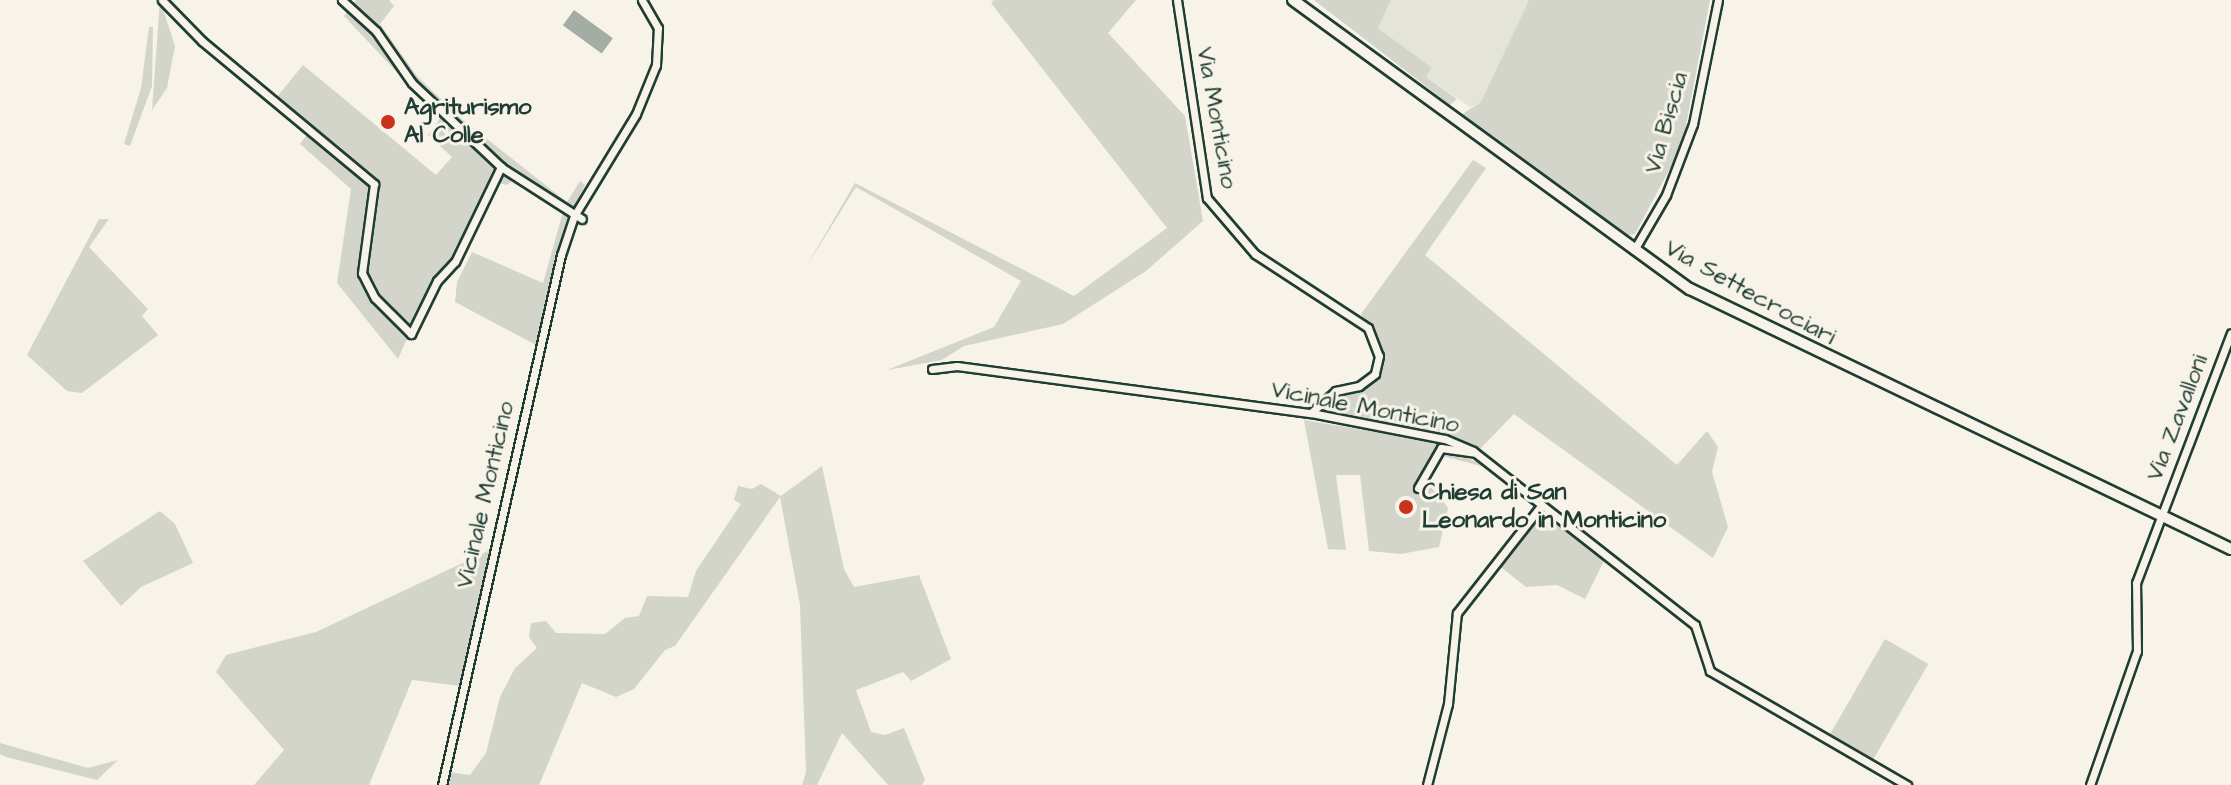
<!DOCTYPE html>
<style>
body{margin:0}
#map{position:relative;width:2231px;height:785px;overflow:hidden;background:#f7f3e8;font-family:"Architects Daughter",sans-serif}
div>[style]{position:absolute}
.built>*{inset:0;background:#e5e4d9}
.green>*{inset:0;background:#d3d5ca;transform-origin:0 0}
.water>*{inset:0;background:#a4ada3;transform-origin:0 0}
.roads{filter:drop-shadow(2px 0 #1f3d34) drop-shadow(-2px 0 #1f3d34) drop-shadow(0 2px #1f3d34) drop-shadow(0 -2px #1f3d34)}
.minor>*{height:7px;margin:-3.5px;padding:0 3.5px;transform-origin:3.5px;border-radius:3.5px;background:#f7f3e8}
.secondary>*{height:10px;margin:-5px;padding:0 5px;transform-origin:5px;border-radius:5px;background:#f7f3e8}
.dots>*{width:22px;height:22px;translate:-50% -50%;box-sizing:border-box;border:4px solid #f7f3e8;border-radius:50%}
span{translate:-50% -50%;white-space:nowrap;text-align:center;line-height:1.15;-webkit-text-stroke:6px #f7f3e8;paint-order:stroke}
.poi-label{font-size:24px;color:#1f3d34;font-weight:700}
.left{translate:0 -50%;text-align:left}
.street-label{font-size:24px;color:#1f3d34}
</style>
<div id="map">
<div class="built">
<div style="clip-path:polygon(1391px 0,1529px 0,1481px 103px,1470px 107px,1425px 76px,1432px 69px,1378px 28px)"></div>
</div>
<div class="green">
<div style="clip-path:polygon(160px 0,175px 46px,167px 88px,152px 110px)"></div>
<div style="clip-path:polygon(356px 0,389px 0,394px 6px,380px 24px,417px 76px,463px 120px,567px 202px,580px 181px,585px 185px,567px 221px,538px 346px,455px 302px,457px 282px,472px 252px,543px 283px,563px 212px,512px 181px,507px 185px,496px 182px,478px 206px,451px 263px,434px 277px,398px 359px,337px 283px,351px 189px,300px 144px,312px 128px,276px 98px,303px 65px,436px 175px,452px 157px,428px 135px,440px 118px,344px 16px)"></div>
<div style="clip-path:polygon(994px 0,1136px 0,1108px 33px,1185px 116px,1203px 221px,1146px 271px,1063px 324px,964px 346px,942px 360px,887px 370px,994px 327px,1021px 281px,856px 187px,803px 272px,855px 183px,1074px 296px,1167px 228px,991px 3px)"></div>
<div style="clip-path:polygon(1314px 0,1391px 0,1378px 28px,1432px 68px,1426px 77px,1457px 99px,1450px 105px)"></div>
<div style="clip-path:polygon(1529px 0,1710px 0,1682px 146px,1635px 234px,1627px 235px,1461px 115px,1481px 102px)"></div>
<div style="clip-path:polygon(149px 27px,153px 27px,152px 86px,130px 146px,124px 144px,141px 88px)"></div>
<div style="clip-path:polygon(1473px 160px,1486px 168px,1425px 255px,1677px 465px,1707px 431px,1718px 447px,1712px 472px,1728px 527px,1713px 558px,1514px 414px,1478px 451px,1414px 428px,1317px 412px,1337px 394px,1377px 378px,1383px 356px,1361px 314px)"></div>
<div style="clip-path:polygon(99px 219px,109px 219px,89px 247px,148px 309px,142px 316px,158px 335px,82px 393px,67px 391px,27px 355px)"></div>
<div style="clip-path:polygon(1304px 420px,1430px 441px,1492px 469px,1439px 455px,1430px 482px,1448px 508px,1439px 547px,1401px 554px,1369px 551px,1360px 475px,1336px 475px,1346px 550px,1328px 549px)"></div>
<div style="clip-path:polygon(822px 466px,844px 569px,854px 587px,919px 575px,951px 659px,911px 681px,903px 672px,856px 690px,871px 732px,885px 735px,904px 728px,925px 780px,922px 785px,888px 785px,842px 733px,817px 785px,802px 785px,806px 772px,800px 605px,780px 497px,675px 646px,665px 650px,634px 689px,616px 697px,582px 683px,539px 785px,447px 785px,449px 772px,470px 775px,486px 753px,500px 697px,515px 668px,537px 648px,529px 637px,531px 623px,546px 621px,556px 633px,605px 634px,625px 618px,639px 616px,647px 596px,688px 597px,696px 571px,741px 504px,734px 500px,738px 486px,752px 489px,761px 484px,781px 496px)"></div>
<div style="clip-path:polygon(1538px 506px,1607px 555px,1585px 599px,1557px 585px,1526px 587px,1498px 565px)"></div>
<div style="clip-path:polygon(160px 511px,175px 524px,193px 563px,141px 587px,121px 606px,83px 561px)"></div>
<div style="clip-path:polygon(490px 550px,460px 686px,412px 680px,369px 785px,254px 785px,284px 750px,216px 672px,226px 655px,316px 632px)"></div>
<div style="left:1885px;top:639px;width:50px;height:112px;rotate:30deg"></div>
<div style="clip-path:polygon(0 743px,88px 768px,118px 760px,97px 780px,6px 757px,0 754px)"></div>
</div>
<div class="water">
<div style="left:574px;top:10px;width:48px;height:19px;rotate:36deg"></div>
</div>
<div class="roads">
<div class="minor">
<div style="left:162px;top:0;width:57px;rotate:45.7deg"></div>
<div style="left:202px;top:41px;width:224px;rotate:39.7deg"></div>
<div style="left:374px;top:184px;width:90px;rotate:97.7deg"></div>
<div style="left:362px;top:273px;width:28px;rotate:63deg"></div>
<div style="left:375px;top:298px;width:51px;rotate:45deg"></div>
<div style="left:411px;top:334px;width:59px;rotate:-63.9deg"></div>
<div style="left:437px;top:281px;width:26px;rotate:-47deg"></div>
<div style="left:455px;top:262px;width:106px;rotate:-64.2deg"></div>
<div style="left:342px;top:0;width:46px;rotate:42.4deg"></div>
<div style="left:376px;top:31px;width:63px;rotate:55.3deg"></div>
<div style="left:412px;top:83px;width:122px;rotate:43.3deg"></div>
<div style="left:501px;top:167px;width:96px;rotate:32.7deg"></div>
<div style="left:1177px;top:0;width:200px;rotate:81.4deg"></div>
<div style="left:1207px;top:198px;width:74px;rotate:49.4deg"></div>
<div style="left:1255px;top:254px;width:135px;rotate:33.2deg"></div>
<div style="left:1368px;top:328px;width:30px;rotate:69deg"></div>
<div style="left:1379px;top:356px;width:18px;rotate:103deg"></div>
<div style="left:1375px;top:374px;width:20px;rotate:143deg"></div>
<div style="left:1359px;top:386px;width:24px;rotate:168deg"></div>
<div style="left:1336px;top:391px;width:33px;rotate:139deg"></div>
<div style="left:1634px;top:250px;width:64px;rotate:-59.8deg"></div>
<div style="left:1666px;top:195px;width:76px;rotate:-69.2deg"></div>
<div style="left:1693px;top:124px;width:126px;rotate:-78.6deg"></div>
<div style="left:932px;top:369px;width:25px;rotate:-7deg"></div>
<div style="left:957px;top:366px;width:357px;rotate:7.6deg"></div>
<div style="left:1311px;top:413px;width:136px;rotate:11deg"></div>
<div style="left:1445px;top:439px;width:30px;rotate:23deg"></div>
<div style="left:1473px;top:451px;width:282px;rotate:38.1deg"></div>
<div style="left:1695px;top:625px;width:48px;rotate:71.9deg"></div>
<div style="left:1710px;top:671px;width:228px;rotate:30.1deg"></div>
<div style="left:1418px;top:488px;width:46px;rotate:-60.1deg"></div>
<div style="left:1441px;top:448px;width:34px;rotate:8deg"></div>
<div style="left:442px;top:785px;width:543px;rotate:-77.35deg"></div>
<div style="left:561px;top:255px;width:41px;rotate:-71.6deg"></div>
<div style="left:574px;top:216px;width:119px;rotate:-58.7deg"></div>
<div style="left:636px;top:114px;width:53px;rotate:-67.8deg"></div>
<div style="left:656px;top:65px;width:37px;rotate:-87deg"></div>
<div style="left:658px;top:28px;width:32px;rotate:-120deg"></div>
<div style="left:1427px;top:785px;width:84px;rotate:-75.5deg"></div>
<div style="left:1448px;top:704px;width:91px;rotate:-84.4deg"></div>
<div style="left:1457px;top:613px;width:135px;rotate:-51.9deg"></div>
<div style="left:2090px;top:785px;width:142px;rotate:-70.7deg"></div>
<div style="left:2137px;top:651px;width:68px;rotate:-90.8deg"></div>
<div style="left:2136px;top:583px;width:267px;rotate:-69.2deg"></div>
</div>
<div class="secondary">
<div style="left:1293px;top:0;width:491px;rotate:36.1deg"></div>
<div style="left:1690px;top:289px;width:600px;rotate:25.67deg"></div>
</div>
</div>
<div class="dots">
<div style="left:388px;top:122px;background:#c8321e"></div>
<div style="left:1406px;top:507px;background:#c8321e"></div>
</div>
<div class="poi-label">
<span class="left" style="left:404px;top:122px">Agriturismo<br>Al Colle</span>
<span class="left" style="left:1422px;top:507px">Chiesa di San<br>Leonardo in Monticino</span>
</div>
<div class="street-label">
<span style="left:1216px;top:118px;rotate:80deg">Via Monticino</span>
<span style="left:1667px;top:123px;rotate:-74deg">Via Biscia</span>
<span style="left:1750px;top:293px;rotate:29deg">Via Settecrociari</span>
<span style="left:1365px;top:408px;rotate:11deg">Vicinale Monticino</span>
<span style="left:2178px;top:418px;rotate:-69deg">Via Zavalloni</span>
<span style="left:486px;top:495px;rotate:-77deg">Vicinale Monticino</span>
</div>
</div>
